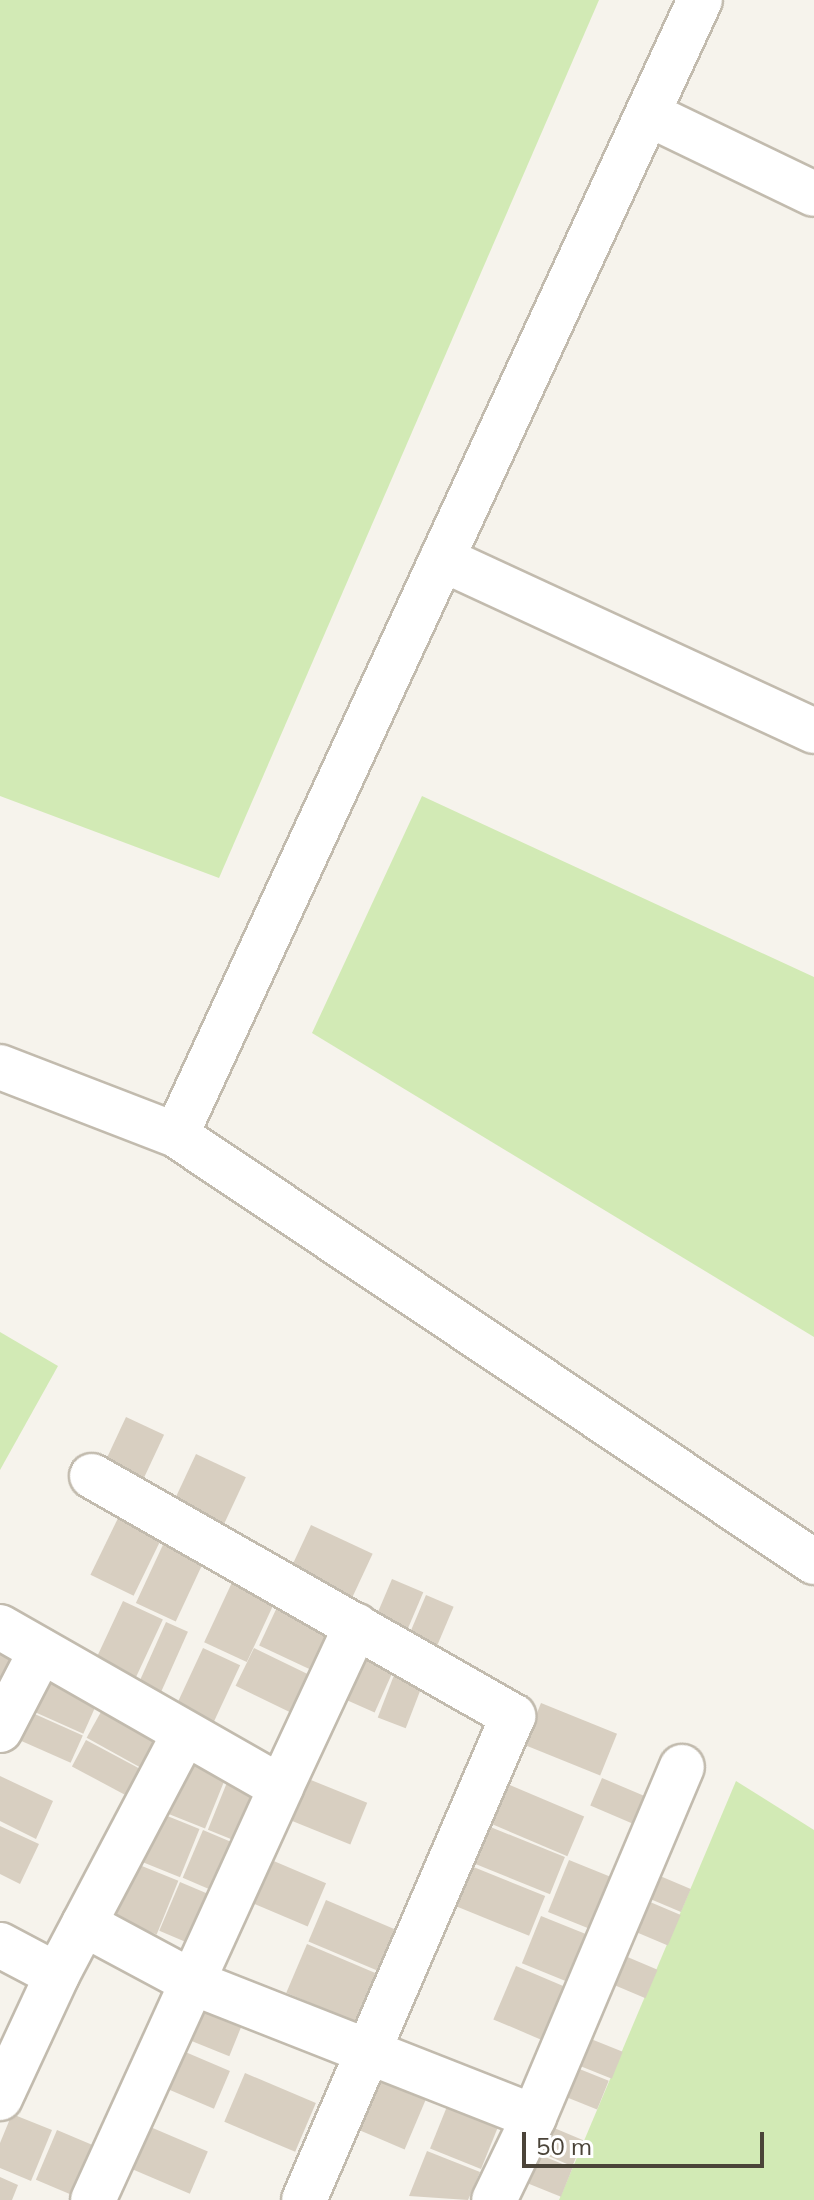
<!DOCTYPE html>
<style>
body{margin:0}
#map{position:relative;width:814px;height:2200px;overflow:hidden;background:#f6f3ec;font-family:Mulish,sans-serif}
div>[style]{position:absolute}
.green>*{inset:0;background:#d2eab5}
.building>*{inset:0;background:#d8cfc1;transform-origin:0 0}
.roads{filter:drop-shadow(2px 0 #c2bbae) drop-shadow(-2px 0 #c2bbae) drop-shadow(0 2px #c2bbae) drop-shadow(0 -2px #c2bbae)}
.minor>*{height:44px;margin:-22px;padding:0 22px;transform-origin:22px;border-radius:22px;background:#fff}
span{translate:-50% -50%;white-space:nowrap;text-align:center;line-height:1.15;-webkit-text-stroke:6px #fff;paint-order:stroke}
.scale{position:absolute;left:522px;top:2132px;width:242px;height:36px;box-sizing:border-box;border:4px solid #4b4439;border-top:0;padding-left:10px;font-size:24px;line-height:28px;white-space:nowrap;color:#4b4439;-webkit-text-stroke:6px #fff;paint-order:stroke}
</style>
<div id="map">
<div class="green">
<div style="clip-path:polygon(0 0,599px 0,219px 878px,0 796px)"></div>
<div style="clip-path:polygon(422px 796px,814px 977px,814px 1337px,312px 1033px)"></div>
<div style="clip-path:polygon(0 1332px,58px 1366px,0 1470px)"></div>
<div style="clip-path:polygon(736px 1781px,814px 1830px,814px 2200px,559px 2200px)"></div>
</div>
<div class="building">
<div style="left:126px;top:1417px;width:42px;height:53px;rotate:25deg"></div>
<div style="left:196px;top:1454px;width:55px;height:55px;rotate:25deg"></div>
<div style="left:122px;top:1510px;width:48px;height:72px;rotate:26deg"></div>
<div style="left:311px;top:1525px;width:68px;height:51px;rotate:25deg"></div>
<div style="left:168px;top:1534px;width:44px;height:76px;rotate:25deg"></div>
<div style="left:235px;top:1576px;width:47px;height:73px;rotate:25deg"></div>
<div style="left:392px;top:1579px;width:34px;height:47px;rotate:23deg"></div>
<div style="left:426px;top:1595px;width:30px;height:48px;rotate:23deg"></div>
<div style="left:123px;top:1601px;width:44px;height:72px;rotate:25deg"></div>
<div style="left:279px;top:1603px;width:63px;height:47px;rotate:25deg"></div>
<div style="left:166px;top:1622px;width:24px;height:71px;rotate:24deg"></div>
<div style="clip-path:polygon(0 1639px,17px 1647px,0 1680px)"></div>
<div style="left:203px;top:1648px;width:41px;height:68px;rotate:25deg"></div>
<div style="left:254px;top:1648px;width:71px;height:42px;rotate:26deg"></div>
<div style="left:362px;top:1650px;width:37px;height:52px;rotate:24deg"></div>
<div style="left:46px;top:1670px;width:60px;height:43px;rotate:24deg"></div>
<div style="left:396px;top:1670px;width:30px;height:51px;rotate:21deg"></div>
<div style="left:107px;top:1701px;width:63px;height:42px;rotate:29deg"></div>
<div style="left:541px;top:1703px;width:82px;height:45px;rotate:22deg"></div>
<div style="left:28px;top:1711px;width:60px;height:30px;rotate:24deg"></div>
<div style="left:86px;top:1740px;width:61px;height:30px;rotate:28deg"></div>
<div style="left:183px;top:1755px;width:48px;height:60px;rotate:22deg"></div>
<div style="left:230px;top:1775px;width:42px;height:59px;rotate:22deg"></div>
<div style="clip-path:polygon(0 1776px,53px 1801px,36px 1839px,0 1821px)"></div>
<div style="left:306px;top:1778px;width:66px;height:45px;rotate:22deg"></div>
<div style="left:602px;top:1778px;width:59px;height:30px;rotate:23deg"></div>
<div style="left:505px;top:1783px;width:86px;height:43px;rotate:23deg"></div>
<div style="left:155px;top:1811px;width:48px;height:52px;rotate:22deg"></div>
<div style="clip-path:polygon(0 1826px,39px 1844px,20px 1884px,0 1874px)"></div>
<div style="left:488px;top:1826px;width:83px;height:40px;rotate:22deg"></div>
<div style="left:203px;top:1830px;width:41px;height:52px;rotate:23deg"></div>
<div style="left:269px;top:1859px;width:62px;height:47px;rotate:23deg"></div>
<div style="left:569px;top:1860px;width:54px;height:56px;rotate:22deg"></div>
<div style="left:132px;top:1862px;width:50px;height:58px;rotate:22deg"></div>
<div style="left:471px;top:1866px;width:80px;height:43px;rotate:22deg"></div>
<div style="left:653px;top:1873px;width:41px;height:25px;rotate:23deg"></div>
<div style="left:180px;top:1882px;width:41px;height:53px;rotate:23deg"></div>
<div style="left:643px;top:1899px;width:41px;height:33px;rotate:23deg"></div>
<div style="left:326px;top:1900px;width:76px;height:45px;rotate:23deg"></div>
<div style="left:541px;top:1916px;width:55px;height:51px;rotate:22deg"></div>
<div style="left:307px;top:1944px;width:78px;height:53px;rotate:23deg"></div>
<div style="left:618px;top:1953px;width:43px;height:31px;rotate:23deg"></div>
<div style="left:516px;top:1966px;width:57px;height:58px;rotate:23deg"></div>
<div style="left:202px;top:2001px;width:46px;height:41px;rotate:22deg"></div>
<div style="left:581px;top:2035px;width:45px;height:29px;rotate:22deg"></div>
<div style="left:183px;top:2051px;width:51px;height:41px;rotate:23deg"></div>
<div style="left:567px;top:2064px;width:45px;height:31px;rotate:22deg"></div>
<div style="left:245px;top:2073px;width:77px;height:53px;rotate:23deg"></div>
<div style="left:378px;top:2074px;width:54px;height:59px;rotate:23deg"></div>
<div style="left:448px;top:2104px;width:55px;height:48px;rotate:22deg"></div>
<div style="clip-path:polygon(12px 2114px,52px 2130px,31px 2181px,0 2168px,0 2143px)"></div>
<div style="left:540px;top:2122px;width:47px;height:28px;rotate:23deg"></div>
<div style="left:148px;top:2126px;width:65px;height:46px;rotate:23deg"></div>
<div style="left:57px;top:2130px;width:47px;height:54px;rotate:23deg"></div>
<div style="left:528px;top:2150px;width:48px;height:31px;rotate:22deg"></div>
<div style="clip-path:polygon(427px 2151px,480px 2172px,468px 2200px,409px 2196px)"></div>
<div style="clip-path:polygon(0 2177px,18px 2185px,12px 2200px,0 2200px)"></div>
</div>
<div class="roads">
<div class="minor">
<div style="left:648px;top:114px;width:184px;rotate:25.7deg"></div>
<div style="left:442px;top:559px;width:410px;rotate:24.8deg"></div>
<div style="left:0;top:1067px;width:189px;rotate:21.1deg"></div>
<div style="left:176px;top:1135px;width:768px;rotate:33.79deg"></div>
<div style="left:176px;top:1135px;width:1250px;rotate:-65.22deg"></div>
<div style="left:92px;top:1476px;width:485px;rotate:29.7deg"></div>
<div style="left:513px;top:1716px;width:527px;rotate:113.36deg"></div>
<div style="left:0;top:1627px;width:323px;rotate:29.7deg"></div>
<div style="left:281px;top:1787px;width:178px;rotate:-65deg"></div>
<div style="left:0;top:1730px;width:89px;rotate:-62.6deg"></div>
<div style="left:84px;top:1924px;width:125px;rotate:28.2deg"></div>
<div style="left:194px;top:1983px;width:365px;rotate:21.5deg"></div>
<div style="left:534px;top:2117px;width:92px;rotate:115.7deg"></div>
<div style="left:0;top:1945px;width:64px;rotate:27.8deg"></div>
<div style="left:57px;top:1975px;width:272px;rotate:-62.2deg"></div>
<div style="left:0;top:2098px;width:136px;rotate:-65.1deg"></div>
<div style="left:534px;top:2117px;width:380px;rotate:-67.1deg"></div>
<div style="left:93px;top:2200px;width:454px;rotate:-65.5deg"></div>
</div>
</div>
<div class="scale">50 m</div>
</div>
